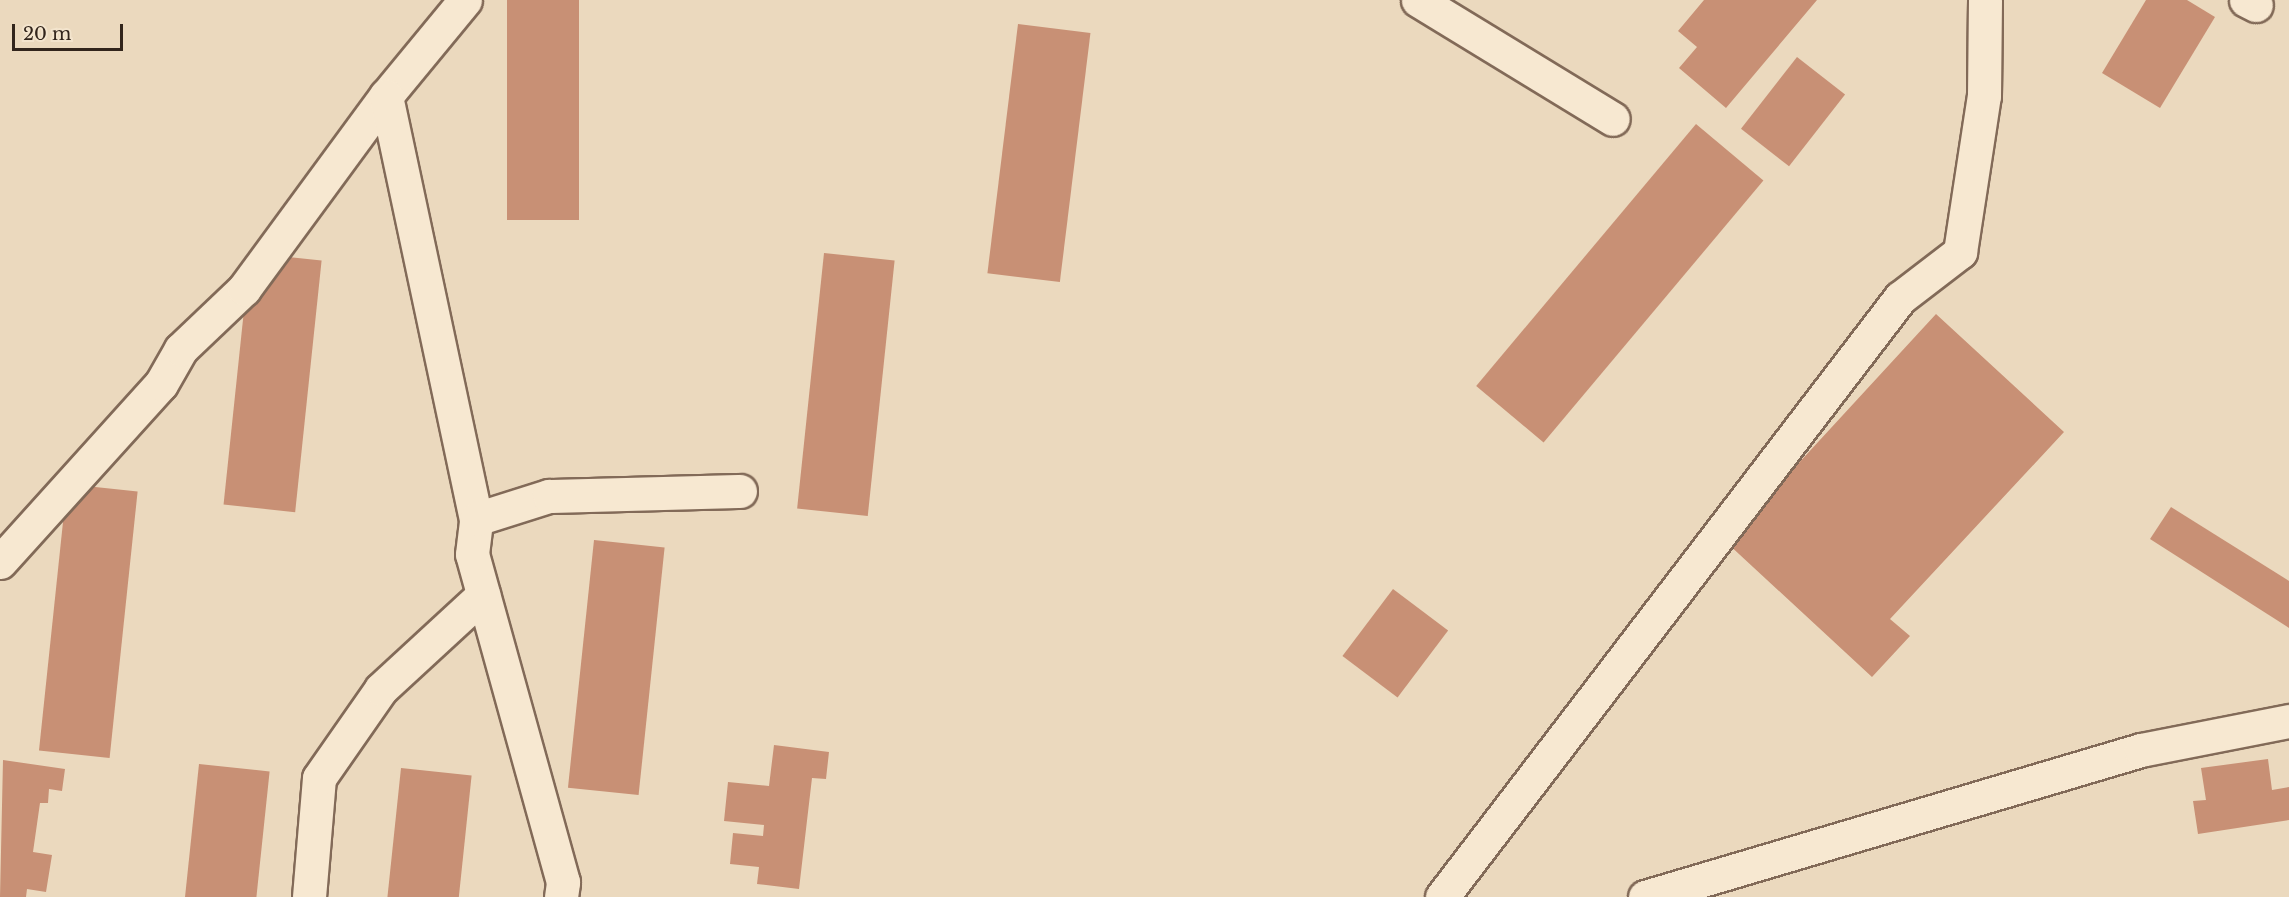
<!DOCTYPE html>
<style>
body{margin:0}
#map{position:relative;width:2289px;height:897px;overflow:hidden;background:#ebd9be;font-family:"Libre Baskerville",serif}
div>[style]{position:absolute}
.building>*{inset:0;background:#c89075;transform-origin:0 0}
.roads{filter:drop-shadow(2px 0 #826a58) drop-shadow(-2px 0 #826a58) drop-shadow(0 2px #826a58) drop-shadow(0 -2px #826a58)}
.minor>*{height:33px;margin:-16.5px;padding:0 16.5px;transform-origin:16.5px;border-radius:16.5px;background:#f7e8d1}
span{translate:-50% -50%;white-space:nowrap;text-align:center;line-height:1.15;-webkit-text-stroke:4.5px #f3e4cd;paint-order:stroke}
.scale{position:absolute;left:12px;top:24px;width:111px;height:27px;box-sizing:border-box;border:3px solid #32251c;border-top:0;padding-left:8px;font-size:18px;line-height:21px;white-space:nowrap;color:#32251c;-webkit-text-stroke:4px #f3e4cd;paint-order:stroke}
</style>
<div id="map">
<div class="building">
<div style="left:507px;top:0;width:72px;height:220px"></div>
<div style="clip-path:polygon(1704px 0,1817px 0,1726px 108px,1679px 68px,1697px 47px,1678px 31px)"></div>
<div style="clip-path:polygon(2146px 0,2187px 0,2215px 17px,2160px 108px,2102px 73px)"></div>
<div style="left:1018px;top:24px;width:73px;height:251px;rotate:7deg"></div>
<div style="left:1797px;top:57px;width:61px;height:91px;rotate:38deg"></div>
<div style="left:1696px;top:124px;width:88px;height:342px;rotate:40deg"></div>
<div style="left:250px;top:253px;width:72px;height:253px;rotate:6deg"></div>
<div style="left:824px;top:253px;width:71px;height:257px;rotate:6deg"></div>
<div style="clip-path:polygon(1936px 314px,2064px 432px,1890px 619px,1910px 636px,1872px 677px,1726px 542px)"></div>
<div style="left:67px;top:484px;width:71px;height:268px;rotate:6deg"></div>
<div style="clip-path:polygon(2171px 507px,2289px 581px,2289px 628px,2150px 539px)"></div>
<div style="left:594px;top:540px;width:71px;height:249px;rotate:6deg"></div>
<div style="left:1393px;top:589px;width:69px;height:84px;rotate:37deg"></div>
<div style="clip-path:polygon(774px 745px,829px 752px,826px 779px,812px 778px,799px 889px,757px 884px,759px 867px,730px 864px,733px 833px,763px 836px,764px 825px,724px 821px,728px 782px,769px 786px)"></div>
<div style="clip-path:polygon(2268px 759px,2272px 790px,2289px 787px,2289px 820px,2198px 834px,2193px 801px,2206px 800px,2201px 768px)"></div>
<div style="clip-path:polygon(3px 760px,65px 769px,62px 791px,49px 789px,48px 803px,40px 803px,33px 852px,52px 855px,46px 892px,27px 889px,26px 897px,0 897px)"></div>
<div style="left:199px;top:764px;width:71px;height:134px;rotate:6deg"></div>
<div style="left:401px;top:768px;width:71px;height:130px;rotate:6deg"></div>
</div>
<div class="roads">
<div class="minor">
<div style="left:1418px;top:0;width:228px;rotate:31.4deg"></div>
<div style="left:2246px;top:0;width:11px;rotate:27deg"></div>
<div style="left:386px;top:96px;width:124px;rotate:-50.5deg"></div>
<div style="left:0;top:562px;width:240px;rotate:-47.9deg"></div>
<div style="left:161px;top:384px;width:40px;rotate:-60.3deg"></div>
<div style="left:181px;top:349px;width:87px;rotate:-43.6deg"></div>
<div style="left:244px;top:289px;width:240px;rotate:-53.7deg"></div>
<div style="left:386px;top:96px;width:432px;rotate:78deg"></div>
<div style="left:309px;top:897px;width:119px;rotate:-85.2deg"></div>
<div style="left:319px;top:778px;width:108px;rotate:-55.1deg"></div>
<div style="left:381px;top:689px;width:139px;rotate:-42.7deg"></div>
<div style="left:561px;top:897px;width:15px;rotate:-82deg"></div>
<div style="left:563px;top:882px;width:340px;rotate:-105.5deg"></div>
<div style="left:472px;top:554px;width:35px;rotate:-83deg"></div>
<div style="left:476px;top:519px;width:77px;rotate:-17.5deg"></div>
<div style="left:549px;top:496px;width:191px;rotate:-1.5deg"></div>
<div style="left:1442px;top:897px;width:754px;rotate:-52.6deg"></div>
<div style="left:1900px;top:298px;width:76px;rotate:-37.5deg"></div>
<div style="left:1960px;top:252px;width:158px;rotate:-81.3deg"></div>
<div style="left:1984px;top:96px;width:96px;rotate:-89.4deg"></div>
<div style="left:1645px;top:897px;width:517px;rotate:-16.51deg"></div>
<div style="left:2141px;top:750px;width:151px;rotate:-11.1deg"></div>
</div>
</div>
<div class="scale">20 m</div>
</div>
